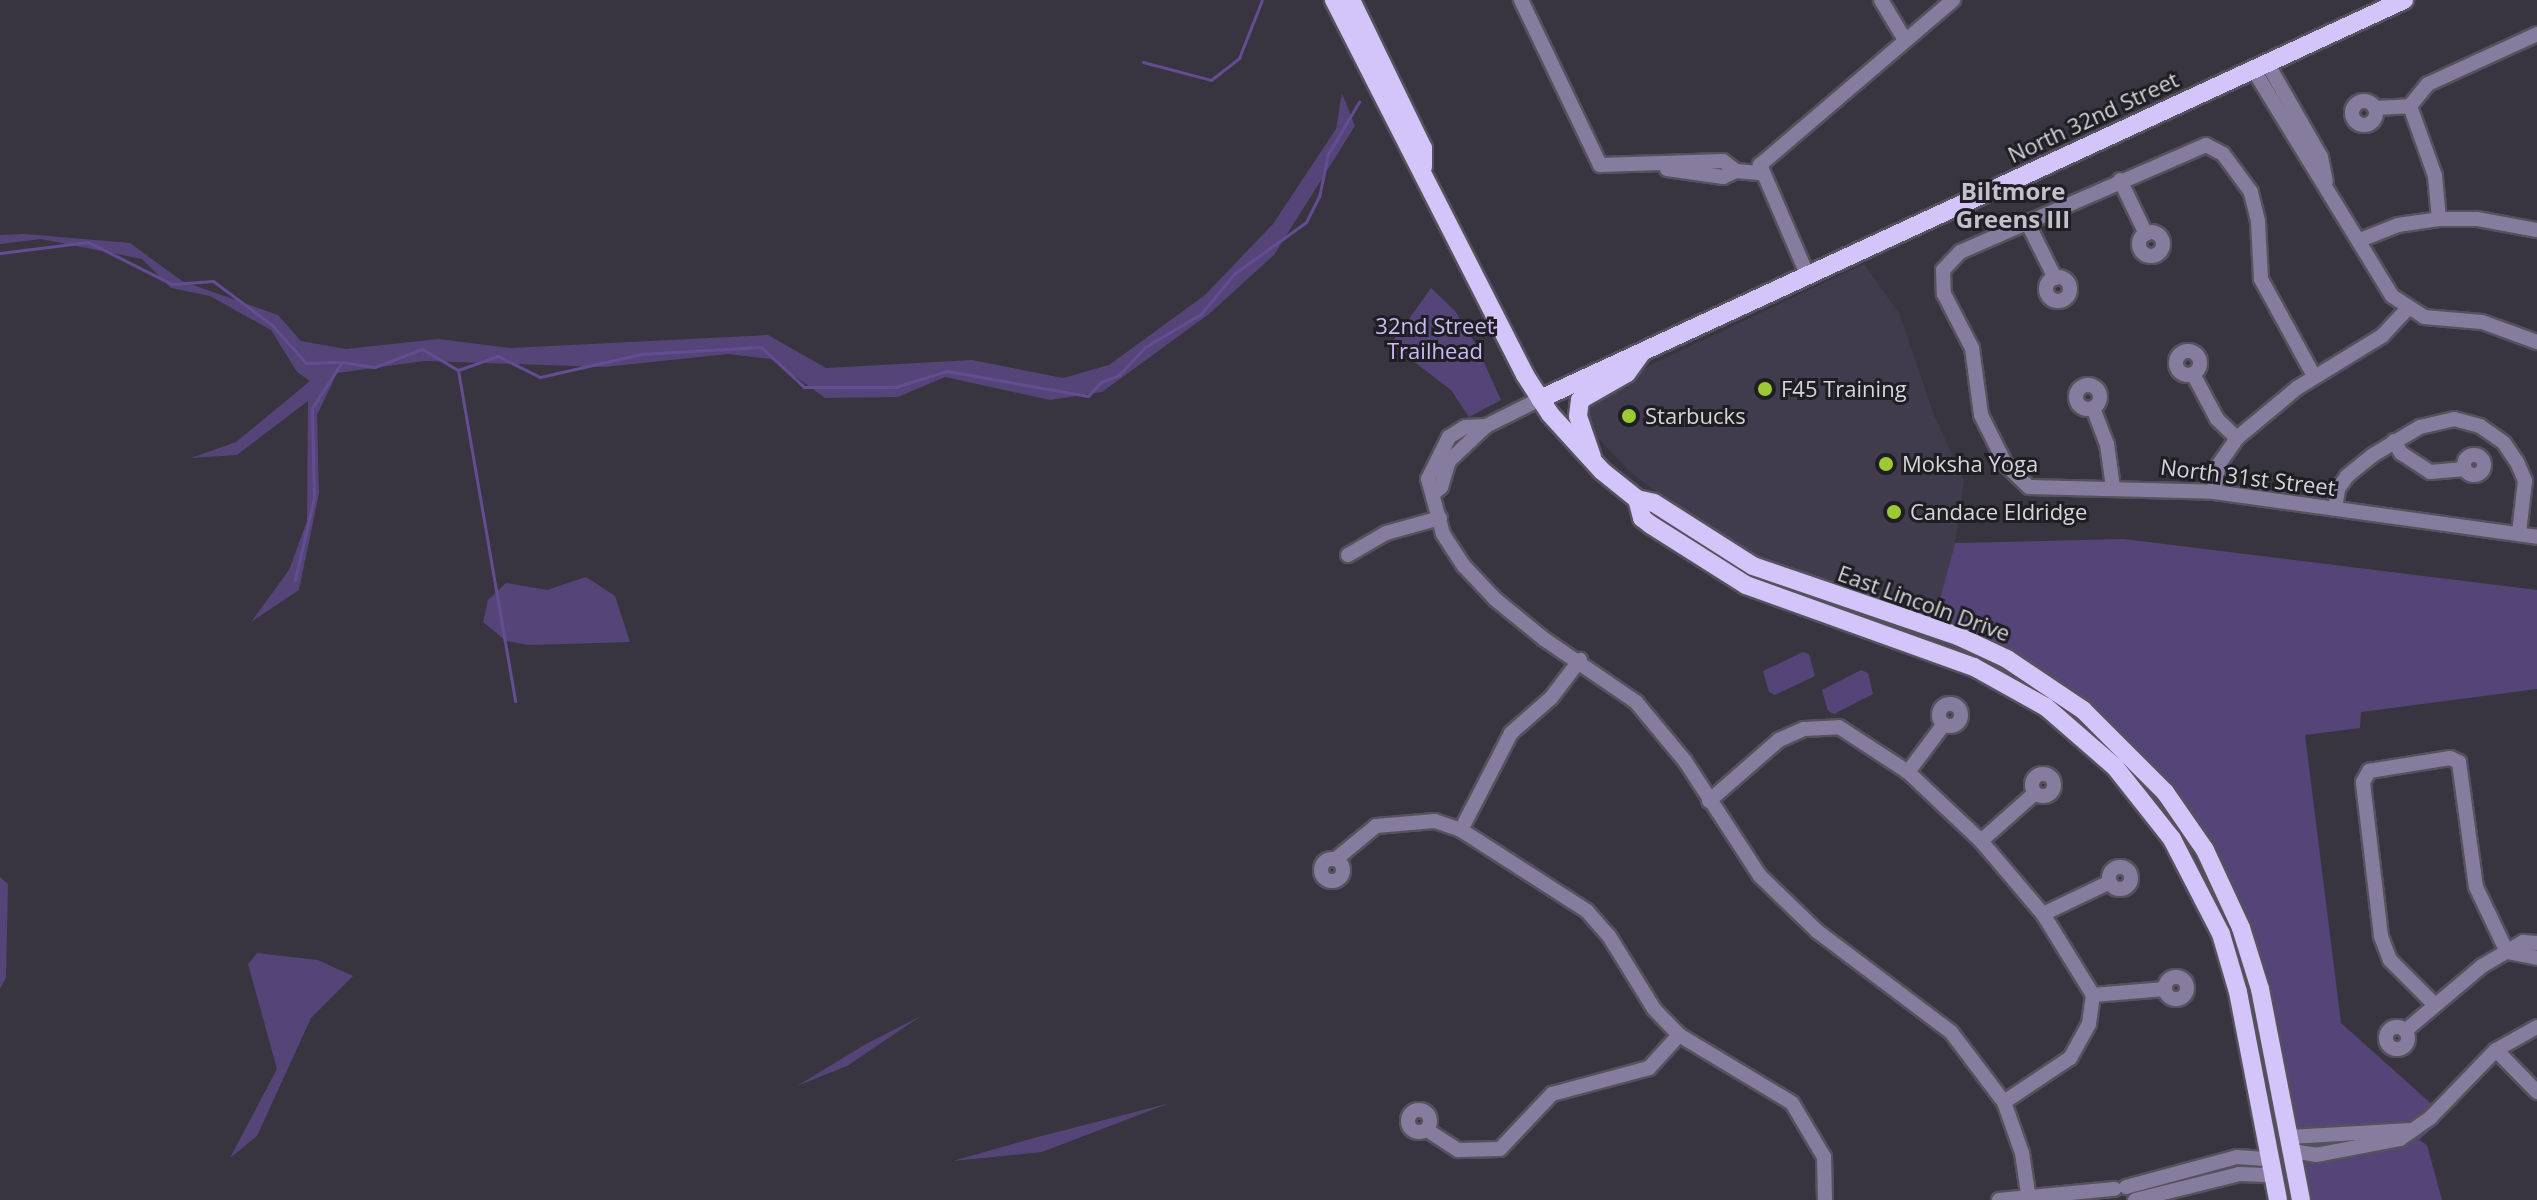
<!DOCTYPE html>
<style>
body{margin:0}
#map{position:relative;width:2537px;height:1200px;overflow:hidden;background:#383540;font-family:"Open Sans",sans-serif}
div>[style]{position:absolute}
.built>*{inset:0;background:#403c4d}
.green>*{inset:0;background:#554478}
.stream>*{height:3px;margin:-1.5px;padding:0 1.5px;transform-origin:1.5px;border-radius:1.5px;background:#644c92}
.roads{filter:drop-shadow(2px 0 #54525c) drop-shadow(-2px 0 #54525c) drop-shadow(0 2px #54525c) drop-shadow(0 -2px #54525c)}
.minor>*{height:14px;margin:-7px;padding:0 7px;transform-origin:7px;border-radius:7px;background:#867d9e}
.minor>.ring{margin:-7px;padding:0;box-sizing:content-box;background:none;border:14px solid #867d9e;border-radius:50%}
.major>*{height:18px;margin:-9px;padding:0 9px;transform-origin:9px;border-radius:9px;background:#d3c4fa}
.dots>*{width:22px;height:22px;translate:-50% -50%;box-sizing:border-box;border:4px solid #1f1e23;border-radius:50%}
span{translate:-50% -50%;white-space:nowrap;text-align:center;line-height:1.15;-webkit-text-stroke:6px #1f1e23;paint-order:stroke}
.street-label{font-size:22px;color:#d6d4db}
.park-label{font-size:22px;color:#ccbaf7}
.poi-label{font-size:22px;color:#d6d4db}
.left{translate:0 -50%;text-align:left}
.neighbourhood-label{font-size:24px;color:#c3bfcd;font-weight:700}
</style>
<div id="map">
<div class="built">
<div style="clip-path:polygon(1864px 264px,1900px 315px,1932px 410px,1964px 481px,1955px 543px,1936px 614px,1769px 564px,1724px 541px,1631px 473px,1586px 425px,1587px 398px,1592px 393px)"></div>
</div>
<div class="green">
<div style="clip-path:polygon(1342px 93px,1355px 126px,1274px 255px,1209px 314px,1102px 392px,1050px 400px,945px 377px,898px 397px,825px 398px,771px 359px,728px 354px,604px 367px,424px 361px,337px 373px,317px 415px,319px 493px,299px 590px,251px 622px,289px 570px,307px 521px,308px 401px,237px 455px,191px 458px,236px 442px,310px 381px,297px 372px,271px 330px,210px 296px,171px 288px,142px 259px,41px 239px,0 244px,0 235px,25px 234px,130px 243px,182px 281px,278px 315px,301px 341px,346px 349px,438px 339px,511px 348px,768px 335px,826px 368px,972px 360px,1063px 378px,1109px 365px,1205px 295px,1273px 224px,1336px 129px)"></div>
<div style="clip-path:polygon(1431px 288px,1455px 311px,1476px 345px,1501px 400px,1469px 417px,1451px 390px,1391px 344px)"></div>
<div style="clip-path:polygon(2124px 539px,2537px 590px,2537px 689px,2361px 712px,2360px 728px,2305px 735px,2341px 1023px,2445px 1116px,2419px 1140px,2427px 1145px,2442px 1200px,2311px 1200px,2266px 987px,2170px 787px,2133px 745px,2045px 673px,1936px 614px,1955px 543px)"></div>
<div style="clip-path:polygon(586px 577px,615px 596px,630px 642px,528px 645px,506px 641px,483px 622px,488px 600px,506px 583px,547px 590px)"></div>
<div style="clip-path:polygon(1803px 652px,1809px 654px,1815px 676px,1775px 695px,1769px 692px,1763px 671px)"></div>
<div style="clip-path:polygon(1861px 670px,1868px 673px,1873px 694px,1834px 714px,1828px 711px,1822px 690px)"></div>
<div style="clip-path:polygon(0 877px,8px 884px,6px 978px,0 989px)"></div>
<div style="clip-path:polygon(257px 953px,318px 960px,353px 976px,311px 1018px,257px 1136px,230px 1158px,277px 1069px,248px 964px)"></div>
<div style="clip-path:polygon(921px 1016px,847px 1066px,797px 1086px,866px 1044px)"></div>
<div style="clip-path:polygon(1170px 1103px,1042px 1152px,953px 1161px,1034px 1138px)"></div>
</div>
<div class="stream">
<div style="left:1143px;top:62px;width:70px;rotate:14.8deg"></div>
<div style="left:1211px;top:80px;width:36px;rotate:-38deg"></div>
<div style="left:1239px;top:58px;width:62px;rotate:-68.4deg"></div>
<div style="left:0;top:253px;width:89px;rotate:-7.1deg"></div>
<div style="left:88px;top:242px;width:94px;rotate:26.6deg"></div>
<div style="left:172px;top:284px;width:41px;rotate:-4.2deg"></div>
<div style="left:213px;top:281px;width:74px;rotate:36.7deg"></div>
<div style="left:272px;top:325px;width:51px;rotate:48.2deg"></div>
<div style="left:306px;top:363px;width:36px;rotate:-2deg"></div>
<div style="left:458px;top:370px;width:336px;rotate:80.2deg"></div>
<div style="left:295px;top:580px;width:84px;rotate:-77deg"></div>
<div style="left:314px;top:498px;width:90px;rotate:-91.3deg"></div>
<div style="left:312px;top:408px;width:55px;rotate:-56.9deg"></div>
<div style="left:342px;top:362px;width:33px;rotate:9deg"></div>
<div style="left:375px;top:367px;width:50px;rotate:-21deg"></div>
<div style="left:422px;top:349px;width:42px;rotate:30.3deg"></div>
<div style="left:458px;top:370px;width:42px;rotate:-19.3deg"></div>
<div style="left:498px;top:356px;width:47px;rotate:26.6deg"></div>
<div style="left:540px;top:377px;width:104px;rotate:-12.8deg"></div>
<div style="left:641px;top:354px;width:120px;rotate:-3.3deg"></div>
<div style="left:761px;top:347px;width:59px;rotate:42.9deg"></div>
<div style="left:804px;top:387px;width:91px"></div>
<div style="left:895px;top:387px;width:54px;rotate:-17.1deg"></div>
<div style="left:947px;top:371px;width:143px;rotate:10.1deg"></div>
<div style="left:1088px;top:396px;width:19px;rotate:-47deg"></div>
<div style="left:1101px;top:382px;width:19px;rotate:-21deg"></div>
<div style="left:1119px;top:375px;width:38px;rotate:-47deg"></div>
<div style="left:1145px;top:347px;width:65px;rotate:-30.5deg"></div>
<div style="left:1201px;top:314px;width:52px;rotate:-50.5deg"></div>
<div style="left:1234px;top:274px;width:89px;rotate:-35.8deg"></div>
<div style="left:1306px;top:222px;width:28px;rotate:-63deg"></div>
<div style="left:1319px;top:197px;width:44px;rotate:-78.2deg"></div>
<div style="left:1328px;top:154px;width:61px;rotate:-59.2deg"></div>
</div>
<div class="roads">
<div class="minor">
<div style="left:1521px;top:0;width:183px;rotate:64.4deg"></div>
<div style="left:1600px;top:165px;width:123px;rotate:-1.9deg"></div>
<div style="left:1723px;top:161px;width:16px;rotate:38deg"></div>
<div style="left:1881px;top:0;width:47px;rotate:59deg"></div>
<div style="left:2267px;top:63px;width:108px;rotate:60.1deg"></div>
<div style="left:2321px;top:157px;width:25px;rotate:79deg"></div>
<div style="left:2253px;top:69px;width:266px;rotate:58.5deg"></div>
<div style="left:2392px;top:296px;width:38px;rotate:33deg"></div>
<div style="left:2424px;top:317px;width:58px;rotate:4.9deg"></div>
<div style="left:2482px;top:322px;width:59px;rotate:20deg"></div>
<div class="ring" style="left:2352px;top:101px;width:10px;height:10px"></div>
<div style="left:2410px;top:106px;width:28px;rotate:-51deg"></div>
<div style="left:2428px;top:84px;width:120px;rotate:-24.6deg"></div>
<div style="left:2410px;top:106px;width:74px;rotate:70.3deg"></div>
<div style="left:2435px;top:176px;width:43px;rotate:84.7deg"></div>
<div style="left:2375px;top:108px;width:35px;rotate:-3deg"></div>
<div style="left:1667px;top:169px;width:57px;rotate:8.1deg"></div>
<div style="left:1723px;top:177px;width:14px;rotate:-25deg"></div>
<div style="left:1736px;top:171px;width:23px;rotate:5deg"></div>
<div style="left:2120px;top:180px;width:60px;rotate:64.3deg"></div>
<div style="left:2027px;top:222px;width:63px;rotate:63.4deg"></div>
<div class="ring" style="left:2139px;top:232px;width:10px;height:10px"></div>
<div style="left:2360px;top:240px;width:41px;rotate:-21.5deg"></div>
<div style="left:2398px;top:225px;width:41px;rotate:-8.3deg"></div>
<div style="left:2439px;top:219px;width:38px"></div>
<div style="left:2477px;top:219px;width:61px;rotate:10.4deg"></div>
<div style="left:1807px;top:274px;width:119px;rotate:-113.3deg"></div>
<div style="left:1760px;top:165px;width:254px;rotate:-40.5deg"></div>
<div class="ring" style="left:2046px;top:277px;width:10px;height:10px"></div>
<div class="ring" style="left:2176px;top:351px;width:10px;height:10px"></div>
<div style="left:2193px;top:374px;width:51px;rotate:61.9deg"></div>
<div style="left:2217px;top:419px;width:28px;rotate:44deg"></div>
<div style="left:2314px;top:376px;width:111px;rotate:-118.7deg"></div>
<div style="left:2261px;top:279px;width:58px;rotate:-93deg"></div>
<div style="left:2258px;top:221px;width:30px;rotate:-104deg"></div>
<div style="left:2251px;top:192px;width:47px;rotate:-126.4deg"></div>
<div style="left:2223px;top:154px;width:19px;rotate:-152deg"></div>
<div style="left:2206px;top:145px;width:268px;rotate:156.5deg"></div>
<div style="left:1960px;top:252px;width:25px;rotate:133deg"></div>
<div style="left:1943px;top:270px;width:24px;rotate:88deg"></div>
<div style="left:1944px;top:294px;width:61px;rotate:62.6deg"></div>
<div style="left:1972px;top:348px;width:68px;rotate:82.3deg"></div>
<div style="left:1981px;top:415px;width:56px;rotate:63.4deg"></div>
<div style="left:2006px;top:465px;width:32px;rotate:44deg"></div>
<div style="left:2029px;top:487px;width:185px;rotate:1.5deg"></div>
<div style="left:2214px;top:492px;width:326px;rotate:7.9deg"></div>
<div class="ring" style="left:2076px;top:385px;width:10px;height:10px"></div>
<div style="left:2093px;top:408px;width:39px;rotate:69deg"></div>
<div style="left:2107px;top:444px;width:43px;rotate:82.1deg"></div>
<div style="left:1486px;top:426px;width:21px;rotate:177deg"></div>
<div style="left:1465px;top:427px;width:19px;rotate:148deg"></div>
<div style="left:1449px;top:437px;width:47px;rotate:116.6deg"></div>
<div style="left:1428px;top:479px;width:57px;rotate:74.7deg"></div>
<div style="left:1443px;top:534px;width:38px;rotate:57deg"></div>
<div style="left:1464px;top:566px;width:45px;rotate:46.8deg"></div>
<div style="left:1495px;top:599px;width:63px;rotate:39.2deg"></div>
<div style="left:1544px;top:639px;width:112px;rotate:34.4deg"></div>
<div style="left:1636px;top:702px;width:77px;rotate:50.3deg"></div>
<div style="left:1685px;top:761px;width:137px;rotate:56.9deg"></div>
<div style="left:1760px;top:876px;width:79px;rotate:44deg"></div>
<div style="left:1817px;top:931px;width:168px;rotate:37deg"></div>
<div style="left:1951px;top:1032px;width:88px;rotate:52.9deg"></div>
<div style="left:2004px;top:1102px;width:54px;rotate:70.6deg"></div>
<div style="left:2022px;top:1153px;width:48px;rotate:81.5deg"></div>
<div style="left:2394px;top:441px;width:14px;rotate:60deg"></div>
<div style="left:2401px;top:453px;width:35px;rotate:33deg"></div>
<div style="left:2430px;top:472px;width:35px;rotate:-5deg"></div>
<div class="ring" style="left:2464px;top:455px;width:6px;height:6px"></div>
<div style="left:2214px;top:492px;width:28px;rotate:-80deg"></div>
<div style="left:2219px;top:464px;width:32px;rotate:-55deg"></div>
<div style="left:2237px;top:438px;width:78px;rotate:-39.8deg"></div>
<div style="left:2297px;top:388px;width:100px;rotate:-31.5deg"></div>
<div style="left:2382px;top:336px;width:37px;rotate:-47deg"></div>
<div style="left:1433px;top:494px;width:11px;rotate:-41deg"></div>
<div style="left:1441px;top:487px;width:27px;rotate:-73deg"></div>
<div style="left:1449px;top:461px;width:51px;rotate:-43.4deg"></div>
<div style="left:1486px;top:426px;width:60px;rotate:-26.6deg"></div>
<div style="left:2335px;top:509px;width:20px;rotate:-81deg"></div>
<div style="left:2338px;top:489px;width:16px;rotate:-55deg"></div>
<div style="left:2347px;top:476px;width:33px;rotate:-39deg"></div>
<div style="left:2373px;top:455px;width:55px;rotate:-30.8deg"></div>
<div style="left:2420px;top:427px;width:35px;rotate:-13deg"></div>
<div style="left:2454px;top:419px;width:27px;rotate:15deg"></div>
<div style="left:2480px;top:426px;width:29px;rotate:35deg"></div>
<div style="left:2504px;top:443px;width:23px;rotate:56deg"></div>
<div style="left:2517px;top:462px;width:21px;rotate:67deg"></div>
<div style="left:2525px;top:481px;width:52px;rotate:96.6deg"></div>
<div style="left:1348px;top:555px;width:44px;rotate:-30.1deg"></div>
<div style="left:1386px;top:533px;width:56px;rotate:-15.5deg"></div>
<div class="ring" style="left:1939px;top:704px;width:8px;height:8px"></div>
<div style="left:1908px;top:772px;width:60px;rotate:-53.1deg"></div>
<div class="ring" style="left:2032px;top:774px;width:8px;height:8px"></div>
<div style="left:1709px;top:801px;width:93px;rotate:-41.1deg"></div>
<div style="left:1779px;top:740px;width:27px;rotate:-24deg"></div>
<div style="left:1804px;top:729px;width:35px;rotate:-3deg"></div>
<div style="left:1839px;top:727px;width:82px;rotate:33.1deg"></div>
<div style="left:1908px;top:772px;width:100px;rotate:43.4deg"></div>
<div style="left:1981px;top:841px;width:96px;rotate:49.7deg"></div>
<div style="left:2043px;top:914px;width:95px;rotate:58.3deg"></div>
<div style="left:2093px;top:995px;width:29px;rotate:98deg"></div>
<div style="left:2089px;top:1024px;width:39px;rotate:119deg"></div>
<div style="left:2070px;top:1058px;width:79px;rotate:146.3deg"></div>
<div style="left:1461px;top:830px;width:109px;rotate:-62.7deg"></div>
<div style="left:1511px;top:733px;width:53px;rotate:-41.2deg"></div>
<div style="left:1551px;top:698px;width:48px;rotate:-52.7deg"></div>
<div style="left:1981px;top:841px;width:72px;rotate:-41.6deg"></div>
<div class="ring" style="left:1321px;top:859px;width:8px;height:8px"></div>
<div style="left:1336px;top:859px;width:52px;rotate:-39.5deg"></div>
<div style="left:1376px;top:826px;width:59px;rotate:-4.8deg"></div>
<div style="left:1435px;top:821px;width:28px;rotate:19deg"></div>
<div style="left:1461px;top:830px;width:150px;rotate:32.7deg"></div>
<div style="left:1587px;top:911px;width:33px;rotate:49deg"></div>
<div style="left:1609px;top:936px;width:86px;rotate:58.3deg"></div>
<div style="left:1654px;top:1009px;width:36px;rotate:46deg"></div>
<div style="left:1679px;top:1035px;width:132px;rotate:31deg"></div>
<div style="left:1792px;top:1103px;width:63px;rotate:59.3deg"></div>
<div style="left:1824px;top:1157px;width:43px;rotate:88.7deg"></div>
<div class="ring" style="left:2109px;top:867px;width:8px;height:8px"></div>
<div style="left:2043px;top:914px;width:74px;rotate:-25.5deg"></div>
<div style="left:2507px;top:952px;width:31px;rotate:11deg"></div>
<div class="ring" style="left:2165px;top:977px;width:8px;height:8px"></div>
<div style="left:2093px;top:995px;width:72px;rotate:-4.8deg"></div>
<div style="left:2435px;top:1005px;width:64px;rotate:-135deg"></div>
<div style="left:2390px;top:960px;width:26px;rotate:-111deg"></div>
<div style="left:2381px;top:936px;width:155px;rotate:-96.7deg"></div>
<div style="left:2363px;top:782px;width:13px;rotate:-61deg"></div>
<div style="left:2369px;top:771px;width:82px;rotate:-9.1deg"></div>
<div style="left:2450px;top:758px;width:10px;rotate:24deg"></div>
<div style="left:2459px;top:762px;width:126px;rotate:82.3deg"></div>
<div style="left:2476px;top:887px;width:72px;rotate:64.5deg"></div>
<div class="ring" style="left:2386px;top:1027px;width:8px;height:8px"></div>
<div style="left:2405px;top:1031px;width:101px;rotate:-40.2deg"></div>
<div style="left:2482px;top:966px;width:48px;rotate:-30.3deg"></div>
<div style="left:2523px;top:942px;width:14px;rotate:4deg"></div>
<div style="left:2496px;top:1050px;width:59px;rotate:45.7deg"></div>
<div class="ring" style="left:1408px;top:1110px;width:8px;height:8px"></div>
<div style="left:1427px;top:1130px;width:37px;rotate:33deg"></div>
<div style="left:1458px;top:1150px;width:42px;rotate:-1.4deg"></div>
<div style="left:1500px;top:1149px;width:76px;rotate:-46.6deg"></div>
<div style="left:1552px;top:1094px;width:100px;rotate:-15deg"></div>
<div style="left:1649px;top:1068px;width:45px;rotate:-47.7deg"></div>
<div style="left:2289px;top:1137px;width:122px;rotate:-3.3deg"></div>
<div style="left:2292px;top:1151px;width:24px;rotate:9deg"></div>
<div style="left:2316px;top:1155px;width:86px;rotate:-10.8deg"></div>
<div style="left:2400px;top:1139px;width:38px;rotate:-35deg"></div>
<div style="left:2431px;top:1117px;width:93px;rotate:-45.9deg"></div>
<div style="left:2496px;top:1050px;width:47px;rotate:-29.3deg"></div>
<div style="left:2126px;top:1187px;width:115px;rotate:-15.1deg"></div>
<div style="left:2237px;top:1157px;width:32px;rotate:4deg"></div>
<div style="left:1999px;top:1200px;width:116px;rotate:-5.5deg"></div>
<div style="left:2135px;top:1200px;width:107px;rotate:-14deg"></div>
<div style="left:2239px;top:1174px;width:34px;rotate:2deg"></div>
</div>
<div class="major">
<div style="left:1334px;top:0;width:421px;rotate:63deg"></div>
<div style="left:1525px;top:375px;width:46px;rotate:57.3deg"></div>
<div style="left:1550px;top:414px;width:77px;rotate:47.6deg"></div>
<div style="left:1602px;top:471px;width:45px;rotate:38.7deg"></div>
<div style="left:1637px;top:499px;width:17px;rotate:13deg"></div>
<div style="left:1654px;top:503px;width:117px;rotate:32.5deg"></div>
<div style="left:1753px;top:566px;width:217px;rotate:18.9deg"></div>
<div style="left:1958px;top:636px;width:54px;rotate:25.1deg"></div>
<div style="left:2007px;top:659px;width:92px;rotate:33.9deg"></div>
<div style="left:2083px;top:710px;width:116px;rotate:45deg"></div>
<div style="left:2165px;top:792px;width:70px;rotate:55.4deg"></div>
<div style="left:2205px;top:850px;width:86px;rotate:65.2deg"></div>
<div style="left:2241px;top:928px;width:64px;rotate:72.7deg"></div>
<div style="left:2260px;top:989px;width:215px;rotate:79deg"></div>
<div style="left:1351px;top:0;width:165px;rotate:64.1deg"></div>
<div style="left:1423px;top:148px;width:19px;rotate:90deg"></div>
<div style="left:1540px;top:399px;width:952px;rotate:-24.79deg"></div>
<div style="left:1592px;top:457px;width:43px;rotate:-108.9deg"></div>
<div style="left:1578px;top:416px;width:16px;rotate:-83deg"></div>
<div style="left:1580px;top:400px;width:54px;rotate:-29.9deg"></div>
<div style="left:1627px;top:373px;width:24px;rotate:-54deg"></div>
<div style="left:1637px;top:499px;width:20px;rotate:75deg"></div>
<div style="left:1642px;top:518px;width:11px;rotate:38deg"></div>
<div style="left:1651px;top:525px;width:112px;rotate:32.3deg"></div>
<div style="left:1746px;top:585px;width:242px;rotate:19.8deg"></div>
<div style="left:1974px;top:667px;width:82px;rotate:29.1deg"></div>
<div style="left:2046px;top:707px;width:91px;rotate:41deg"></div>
<div style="left:2115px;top:767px;width:92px;rotate:51.6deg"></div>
<div style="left:2172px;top:839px;width:107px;rotate:62.7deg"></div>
<div style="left:2221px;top:934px;width:60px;rotate:73.7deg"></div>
<div style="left:2238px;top:992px;width:212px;rotate:79.1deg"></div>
</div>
</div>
<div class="dots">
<div style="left:1765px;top:389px;background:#9cca32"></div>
<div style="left:1629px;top:416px;background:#9cca32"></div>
<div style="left:1886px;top:464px;background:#9cca32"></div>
<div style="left:1894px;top:512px;background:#9cca32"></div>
</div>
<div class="street-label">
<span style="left:2093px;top:117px;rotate:-25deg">North 32nd Street</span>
<span style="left:2248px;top:477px;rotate:7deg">North 31st Street</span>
<span style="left:1924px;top:603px;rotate:20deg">East Lincoln Drive</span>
</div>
<div class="park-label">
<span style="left:1435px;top:338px">32nd Street<br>Trailhead</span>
</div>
<div class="poi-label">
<span class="left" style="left:1781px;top:389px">F45 Training</span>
<span class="left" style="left:1645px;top:416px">Starbucks</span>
<span class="left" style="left:1902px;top:464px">Moksha Yoga</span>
<span class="left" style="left:1910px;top:512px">Candace Eldridge</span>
</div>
<div class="neighbourhood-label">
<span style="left:2013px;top:205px">Biltmore<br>Greens III</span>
</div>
</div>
